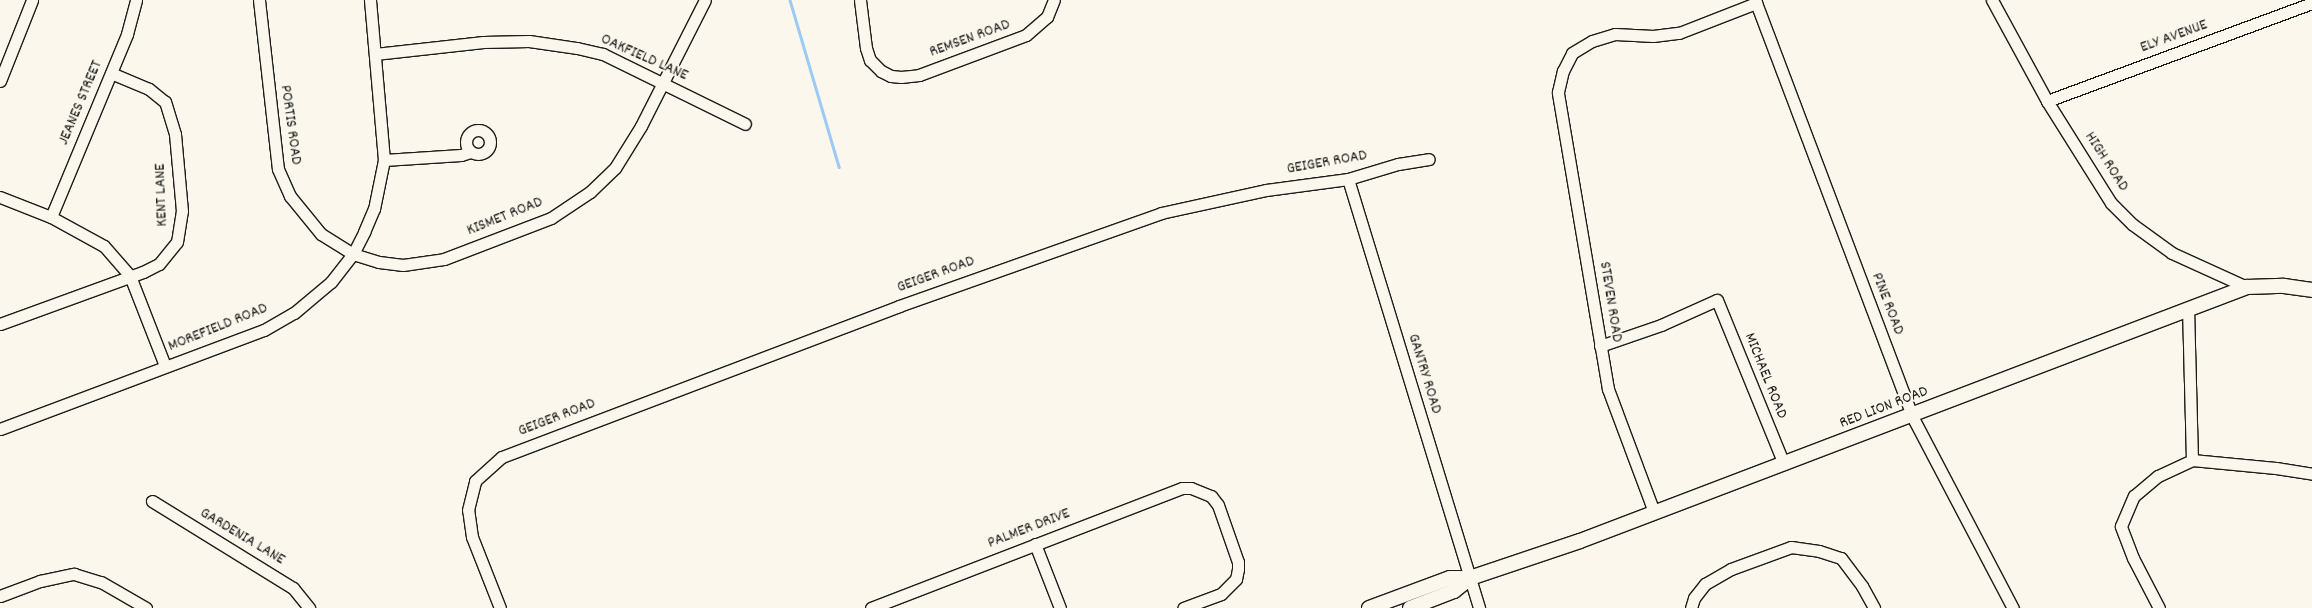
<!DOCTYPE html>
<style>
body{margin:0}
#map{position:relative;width:2312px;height:608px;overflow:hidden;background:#fbf7ec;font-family:Dekko,sans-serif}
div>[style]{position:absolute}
.stream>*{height:2.5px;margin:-1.25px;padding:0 1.25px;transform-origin:1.25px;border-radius:1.25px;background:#9bcaf6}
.roads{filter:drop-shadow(1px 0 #1c1c1c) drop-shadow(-1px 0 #1c1c1c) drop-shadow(0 1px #1c1c1c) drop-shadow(0 -1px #1c1c1c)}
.minor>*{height:11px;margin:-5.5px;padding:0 5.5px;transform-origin:5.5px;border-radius:5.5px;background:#fbf7ec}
.minor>.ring{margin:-5.5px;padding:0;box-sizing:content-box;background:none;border:11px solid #fbf7ec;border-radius:50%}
.major>*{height:14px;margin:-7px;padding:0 7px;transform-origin:7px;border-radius:7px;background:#fbf7ec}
span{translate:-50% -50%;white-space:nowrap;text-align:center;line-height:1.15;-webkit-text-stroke:4px #fbf7ec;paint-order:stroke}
.street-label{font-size:16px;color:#1c1c1c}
</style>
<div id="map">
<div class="stream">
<div style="left:790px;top:0;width:174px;rotate:73.6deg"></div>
</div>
<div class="roads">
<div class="minor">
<div style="left:259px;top:0;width:170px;rotate:83.6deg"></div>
<div style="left:278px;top:169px;width:30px;rotate:66deg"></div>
<div style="left:290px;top:196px;width:49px;rotate:50.8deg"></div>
<div style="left:321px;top:234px;width:38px;rotate:32deg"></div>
<div style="left:353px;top:254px;width:27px;rotate:17deg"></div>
<div style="left:379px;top:262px;width:24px;rotate:7deg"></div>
<div style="left:403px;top:265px;width:41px;rotate:-8.3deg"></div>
<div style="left:444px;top:259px;width:115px;rotate:-21deg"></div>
<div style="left:551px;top:218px;width:47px;rotate:-33.7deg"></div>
<div style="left:590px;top:192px;width:35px;rotate:-44deg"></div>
<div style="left:615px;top:168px;width:49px;rotate:-58.2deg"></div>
<div style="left:641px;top:126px;width:141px;rotate:-63.1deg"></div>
<div style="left:860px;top:0;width:48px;rotate:82.9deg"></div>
<div style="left:866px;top:48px;width:13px;rotate:72deg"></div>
<div style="left:870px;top:60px;width:16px;rotate:45deg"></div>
<div style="left:881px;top:71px;width:11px;rotate:27deg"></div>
<div style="left:891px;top:76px;width:10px;rotate:6deg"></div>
<div style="left:901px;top:77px;width:18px;rotate:-6deg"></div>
<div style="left:919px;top:75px;width:114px;rotate:-20.5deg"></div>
<div style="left:1026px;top:35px;width:28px;rotate:-41deg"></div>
<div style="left:1047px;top:17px;width:18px;rotate:-68deg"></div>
<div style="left:1755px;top:0;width:445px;rotate:69.3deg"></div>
<div style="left:1912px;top:416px;width:217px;rotate:62.3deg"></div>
<div style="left:1992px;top:0;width:115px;rotate:61.4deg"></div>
<div style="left:2047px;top:101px;width:120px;rotate:57.9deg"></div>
<div style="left:2111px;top:203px;width:30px;rotate:45deg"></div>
<div style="left:2132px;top:224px;width:49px;rotate:35.9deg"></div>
<div style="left:2172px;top:253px;width:82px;rotate:24.4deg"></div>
<div style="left:375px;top:54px;width:109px;rotate:-6.3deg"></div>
<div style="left:483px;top:42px;width:46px;rotate:-1.2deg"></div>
<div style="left:529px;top:41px;width:49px;rotate:8.3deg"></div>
<div style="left:577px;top:48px;width:27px;rotate:13deg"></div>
<div style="left:603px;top:54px;width:158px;rotate:26.2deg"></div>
<div style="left:0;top:81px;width:87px;rotate:-68.4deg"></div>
<div style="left:2047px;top:101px;width:283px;rotate:-20.3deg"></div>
<div class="ring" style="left:466px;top:130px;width:13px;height:13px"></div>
<div style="left:384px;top:160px;width:77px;rotate:-3.7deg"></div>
<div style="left:461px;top:155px;width:9px;rotate:-18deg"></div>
<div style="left:1348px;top:179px;width:449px;rotate:73deg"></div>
<div style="left:0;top:197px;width:55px;rotate:21.4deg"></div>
<div style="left:51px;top:217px;width:60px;rotate:28.7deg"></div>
<div style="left:104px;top:246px;width:40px;rotate:49deg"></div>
<div style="left:130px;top:276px;width:97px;rotate:68.7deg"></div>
<div style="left:51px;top:217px;width:198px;rotate:-67.4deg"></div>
<div style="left:127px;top:34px;width:35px;rotate:-75deg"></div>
<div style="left:0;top:324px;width:152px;rotate:-20deg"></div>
<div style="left:143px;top:272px;width:18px;rotate:-27deg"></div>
<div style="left:159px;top:264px;width:28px;rotate:-51deg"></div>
<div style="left:177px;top:242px;width:31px;rotate:-81deg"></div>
<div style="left:182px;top:211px;width:77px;rotate:-95.2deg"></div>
<div style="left:175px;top:134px;width:34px;rotate:-107deg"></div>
<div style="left:165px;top:102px;width:21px;rotate:-141deg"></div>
<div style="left:149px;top:89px;width:41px;rotate:-157.2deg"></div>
<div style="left:1600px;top:346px;width:65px;rotate:-19deg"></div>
<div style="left:1661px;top:325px;width:61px;rotate:-24.1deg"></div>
<div style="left:1717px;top:300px;width:177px;rotate:67.8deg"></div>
<div style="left:0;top:429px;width:282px;rotate:-20.6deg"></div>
<div style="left:264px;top:330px;width:34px;rotate:-30deg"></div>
<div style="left:294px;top:313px;width:48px;rotate:-40deg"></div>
<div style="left:331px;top:282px;width:36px;rotate:-52deg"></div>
<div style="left:353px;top:254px;width:25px;rotate:-63deg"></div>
<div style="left:364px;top:232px;width:25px;rotate:-67deg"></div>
<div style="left:374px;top:209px;width:50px;rotate:-78.5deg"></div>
<div style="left:384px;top:160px;width:161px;rotate:-95deg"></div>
<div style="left:2192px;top:460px;width:84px;rotate:5.4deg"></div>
<div style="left:2276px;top:468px;width:36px;rotate:9deg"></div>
<div style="left:152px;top:501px;width:166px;rotate:31.7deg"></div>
<div style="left:293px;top:588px;width:26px;rotate:51deg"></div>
<div style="left:1654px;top:512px;width:131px;rotate:-110.5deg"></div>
<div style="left:1608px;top:389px;width:301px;rotate:-99.6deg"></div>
<div style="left:1558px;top:92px;width:22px;rotate:-77deg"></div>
<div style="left:1563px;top:71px;width:20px;rotate:-63deg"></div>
<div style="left:1572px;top:53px;width:23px;rotate:-31deg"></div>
<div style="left:1592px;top:41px;width:24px;rotate:-17deg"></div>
<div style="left:1615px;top:34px;width:38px;rotate:3deg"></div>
<div style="left:1653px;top:36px;width:26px;rotate:-7deg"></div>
<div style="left:1679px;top:33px;width:83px;rotate:-21.3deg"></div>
<div style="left:1035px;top:544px;width:69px;rotate:68.7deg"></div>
<div style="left:0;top:596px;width:43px;rotate:-20.6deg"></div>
<div style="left:40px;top:581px;width:35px;rotate:-12deg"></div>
<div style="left:74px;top:574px;width:28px;rotate:17deg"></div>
<div style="left:101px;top:582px;width:52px;rotate:30deg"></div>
<div style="left:500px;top:608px;width:76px;rotate:-111.5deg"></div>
<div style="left:472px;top:537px;width:27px;rotate:-98deg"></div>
<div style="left:468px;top:510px;width:30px;rotate:-76deg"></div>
<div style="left:475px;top:481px;width:36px;rotate:-42deg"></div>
<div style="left:502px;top:457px;width:425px;rotate:-20.8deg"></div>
<div style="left:899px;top:306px;width:278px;rotate:-19.5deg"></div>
<div style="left:1161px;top:213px;width:107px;rotate:-12.4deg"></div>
<div style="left:1266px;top:190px;width:83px;rotate:-7.6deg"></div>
<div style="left:1348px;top:179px;width:52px;rotate:-16.7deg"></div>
<div style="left:1398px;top:164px;width:31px;rotate:-9deg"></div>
<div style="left:871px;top:608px;width:333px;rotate:-21.1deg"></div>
<div style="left:1182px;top:488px;width:9px"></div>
<div style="left:1191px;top:488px;width:22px;rotate:22deg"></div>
<div style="left:1211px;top:496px;width:11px;rotate:52deg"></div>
<div style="left:1218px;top:505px;width:60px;rotate:70.7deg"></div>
<div style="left:1238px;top:562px;width:7px;rotate:90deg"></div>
<div style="left:1238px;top:569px;width:10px;rotate:101deg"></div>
<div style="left:1236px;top:579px;width:21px;rotate:135deg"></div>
<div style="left:1221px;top:594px;width:40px;rotate:159.8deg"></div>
<div style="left:1691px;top:608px;width:10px;rotate:-73deg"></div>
<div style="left:1694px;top:598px;width:18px;rotate:-52deg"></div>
<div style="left:1705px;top:584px;width:30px;rotate:-30deg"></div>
<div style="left:1731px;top:569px;width:64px;rotate:-20.1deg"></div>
<div style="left:1791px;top:547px;width:28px;rotate:8deg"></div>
<div style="left:1819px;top:551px;width:23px;rotate:18deg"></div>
<div style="left:1841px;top:558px;width:35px;rotate:53deg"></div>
<div style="left:1862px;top:586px;width:25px;rotate:61deg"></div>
<div style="left:2159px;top:608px;width:56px;rotate:-117.5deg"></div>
<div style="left:2133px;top:558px;width:34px;rotate:-111deg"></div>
<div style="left:2121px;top:526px;width:33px;rotate:-67deg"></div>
<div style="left:2134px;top:496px;width:31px;rotate:-40deg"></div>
<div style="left:2158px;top:476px;width:38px;rotate:-25deg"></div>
<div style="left:2192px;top:460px;width:150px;rotate:-91.5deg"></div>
</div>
<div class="major">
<div style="left:1369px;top:608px;width:86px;rotate:-20.3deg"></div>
<div style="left:1450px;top:578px;width:20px"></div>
<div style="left:1470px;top:578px;width:116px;rotate:-18.6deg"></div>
<div style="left:1580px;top:541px;width:714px;rotate:-20.85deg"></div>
<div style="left:2247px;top:287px;width:37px;rotate:-2deg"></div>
<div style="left:2284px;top:286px;width:28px;rotate:8deg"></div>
<div style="left:1410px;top:608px;width:47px;rotate:-21.1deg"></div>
<div style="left:1454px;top:591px;width:21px;rotate:-39deg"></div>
</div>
</div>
<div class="street-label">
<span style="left:2174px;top:37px;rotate:-20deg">ELY AVENUE</span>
<span style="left:970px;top:39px;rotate:-20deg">REMSEN ROAD</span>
<span style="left:644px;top:58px;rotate:24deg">OAKFIELD LANE</span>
<span style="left:81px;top:103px;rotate:-67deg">JEANES STREET</span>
<span style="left:290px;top:125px;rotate:82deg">PORTIS ROAD</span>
<span style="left:2106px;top:162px;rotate:57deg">HIGH ROAD</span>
<span style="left:1327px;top:163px;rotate:-10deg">GEIGER ROAD</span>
<span style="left:162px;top:195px;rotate:-92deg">KENT LANE</span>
<span style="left:505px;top:217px;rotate:-22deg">KISMET ROAD</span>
<span style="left:936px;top:275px;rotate:-20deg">GEIGER ROAD</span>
<span style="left:1610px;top:302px;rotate:81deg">STEVEN ROAD</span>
<span style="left:1887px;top:304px;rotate:69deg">PINE ROAD</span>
<span style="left:218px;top:328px;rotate:-22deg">MOREFIELD ROAD</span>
<span style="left:1424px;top:374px;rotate:73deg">GANTRY ROAD</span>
<span style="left:1765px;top:376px;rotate:68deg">MICHAEL ROAD</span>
<span style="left:1884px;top:408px;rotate:-21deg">RED LION ROAD</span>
<span style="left:557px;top:418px;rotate:-21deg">GEIGER ROAD</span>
<span style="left:1029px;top:529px;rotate:-21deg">PALMER DRIVE</span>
<span style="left:242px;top:537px;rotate:31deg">GARDENIA LANE</span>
</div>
</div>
